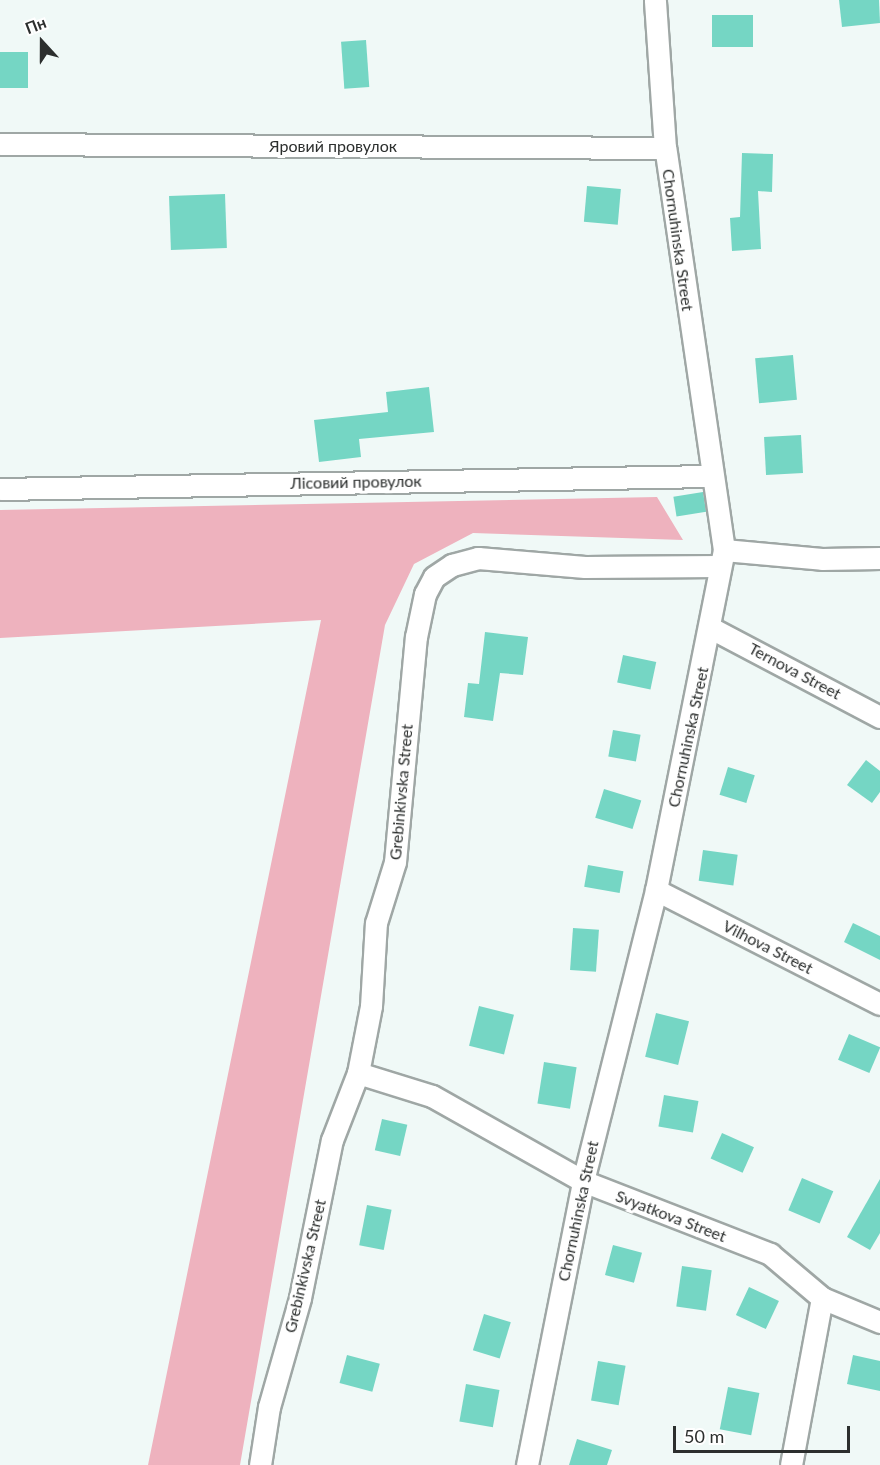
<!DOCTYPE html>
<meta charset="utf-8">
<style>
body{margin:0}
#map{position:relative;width:880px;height:1465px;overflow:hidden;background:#f0f9f7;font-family:Lato,sans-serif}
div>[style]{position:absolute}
.green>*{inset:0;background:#eeb2be}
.building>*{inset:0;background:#75d6c4;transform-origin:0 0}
.roads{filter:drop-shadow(2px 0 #9fa7a5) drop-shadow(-2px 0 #9fa7a5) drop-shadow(0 2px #9fa7a5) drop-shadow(0 -2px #9fa7a5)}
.street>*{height:21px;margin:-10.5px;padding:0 10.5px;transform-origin:10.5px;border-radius:10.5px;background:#fff}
span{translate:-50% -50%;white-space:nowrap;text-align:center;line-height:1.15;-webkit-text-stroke:6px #fff;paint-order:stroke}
.street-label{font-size:16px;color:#2c2f2e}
.north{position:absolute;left:12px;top:12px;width:60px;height:60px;-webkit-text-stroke:4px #fff;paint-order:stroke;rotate:339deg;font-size:16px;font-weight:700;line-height:24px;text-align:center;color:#2c2f2e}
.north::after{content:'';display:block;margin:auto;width:21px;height:27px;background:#2c2f2e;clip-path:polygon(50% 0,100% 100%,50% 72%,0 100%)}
.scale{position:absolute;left:673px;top:1426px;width:177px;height:27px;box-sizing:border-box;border:3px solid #2c2f2e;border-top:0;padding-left:8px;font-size:18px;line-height:21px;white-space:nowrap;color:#2c2f2e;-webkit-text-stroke:4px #fff;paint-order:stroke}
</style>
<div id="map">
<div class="green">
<div style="clip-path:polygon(657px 497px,683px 540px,473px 533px,414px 564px,385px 625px,240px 1465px,148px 1465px,321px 620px,0 638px,0 510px)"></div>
</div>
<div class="building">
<div style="clip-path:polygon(839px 0,879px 0,880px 23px,842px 27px)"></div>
<div style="left:712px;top:15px;width:41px;height:32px"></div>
<div style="left:366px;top:40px;width:47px;height:25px;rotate:86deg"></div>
<div style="left:0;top:52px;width:28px;height:36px"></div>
<div style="clip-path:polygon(742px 153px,773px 154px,772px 192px,758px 191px,761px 249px,732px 251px,730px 218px,740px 217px)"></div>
<div style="left:587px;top:186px;width:34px;height:36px;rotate:5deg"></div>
<div style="left:225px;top:194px;width:54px;height:56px;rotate:88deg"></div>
<div style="left:793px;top:355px;width:45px;height:38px;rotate:85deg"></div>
<div style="clip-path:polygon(429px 387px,434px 432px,359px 439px,361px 457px,319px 462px,314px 420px,388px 412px,386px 392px)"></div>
<div style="left:801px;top:435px;width:38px;height:37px;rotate:87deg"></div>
<div style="left:703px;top:492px;width:20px;height:30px;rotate:81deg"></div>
<div style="clip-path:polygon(485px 632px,528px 637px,523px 675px,500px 673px,493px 721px,464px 717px,468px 683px,479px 684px)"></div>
<div style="left:623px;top:655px;width:34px;height:28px;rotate:12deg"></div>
<div style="left:613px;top:730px;width:28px;height:27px;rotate:10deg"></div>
<div style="clip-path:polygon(866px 760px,880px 771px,880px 792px,872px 803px,847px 785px)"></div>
<div style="left:728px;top:767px;width:28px;height:29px;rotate:17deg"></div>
<div style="left:604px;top:789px;width:39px;height:30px;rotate:17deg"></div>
<div style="left:703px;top:850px;width:35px;height:31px;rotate:8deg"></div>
<div style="left:588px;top:865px;width:36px;height:22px;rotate:10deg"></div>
<div style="clip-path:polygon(853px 923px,880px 936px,880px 960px,844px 942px)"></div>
<div style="left:573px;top:928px;width:26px;height:42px;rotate:4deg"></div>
<div style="left:479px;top:1006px;width:36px;height:41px;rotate:14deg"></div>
<div style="left:656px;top:1013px;width:34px;height:45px;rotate:14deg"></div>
<div style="left:849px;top:1034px;width:34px;height:28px;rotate:23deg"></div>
<div style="left:544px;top:1062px;width:33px;height:42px;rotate:9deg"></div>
<div style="left:664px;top:1095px;width:35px;height:32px;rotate:10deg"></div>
<div style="left:382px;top:1119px;width:26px;height:32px;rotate:13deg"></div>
<div style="left:722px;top:1133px;width:35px;height:28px;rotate:24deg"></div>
<div style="left:802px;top:1178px;width:34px;height:35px;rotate:23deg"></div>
<div style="clip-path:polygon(880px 1179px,880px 1233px,870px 1250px,847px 1237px)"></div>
<div style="left:367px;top:1205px;width:25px;height:41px;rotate:11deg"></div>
<div style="left:613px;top:1245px;width:30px;height:31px;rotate:15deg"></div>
<div style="left:682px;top:1266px;width:30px;height:41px;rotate:8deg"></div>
<div style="left:749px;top:1287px;width:33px;height:31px;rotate:25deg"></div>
<div style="left:484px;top:1314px;width:28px;height:38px;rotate:17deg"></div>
<div style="left:347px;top:1355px;width:34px;height:29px;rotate:15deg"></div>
<div style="clip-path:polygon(853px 1355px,880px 1361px,880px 1391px,847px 1384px)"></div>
<div style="left:598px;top:1361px;width:28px;height:40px;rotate:10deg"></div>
<div style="left:466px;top:1384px;width:34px;height:38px;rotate:10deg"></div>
<div style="left:728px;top:1387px;width:32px;height:43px;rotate:11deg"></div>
<div style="clip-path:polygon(577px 1439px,612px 1450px,607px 1465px,569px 1465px)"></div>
</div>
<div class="roads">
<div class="street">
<div style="left:0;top:144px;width:665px;rotate:0.34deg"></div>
<div style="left:0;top:489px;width:711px;rotate:-1.05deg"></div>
<div style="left:724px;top:550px;width:98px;rotate:5.2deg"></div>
<div style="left:822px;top:559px;width:58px;rotate:-1deg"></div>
<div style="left:709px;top:627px;width:193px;rotate:27.8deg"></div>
<div style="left:656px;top:890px;width:251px;rotate:27deg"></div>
<div style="left:358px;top:1073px;width:77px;rotate:17.3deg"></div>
<div style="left:432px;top:1096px;width:173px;rotate:29.4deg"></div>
<div style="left:583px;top:1181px;width:201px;rotate:21.3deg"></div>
<div style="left:770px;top:1254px;width:68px;rotate:40.2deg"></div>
<div style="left:822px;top:1298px;width:63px;rotate:22.5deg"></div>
<div style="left:260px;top:1465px;width:59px;rotate:-81.2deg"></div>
<div style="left:269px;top:1407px;width:113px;rotate:-74.1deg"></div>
<div style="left:300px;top:1298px;width:161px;rotate:-78.6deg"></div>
<div style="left:332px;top:1140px;width:72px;rotate:-68.8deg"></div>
<div style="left:358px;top:1073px;width:68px;rotate:-79deg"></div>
<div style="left:371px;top:1006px;width:83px;rotate:-86.6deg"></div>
<div style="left:376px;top:923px;width:64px;rotate:-72.7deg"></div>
<div style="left:395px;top:862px;width:226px;rotate:-84.7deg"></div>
<div style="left:416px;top:637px;width:44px;rotate:-78.2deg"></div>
<div style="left:425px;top:594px;width:19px;rotate:-62deg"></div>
<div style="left:434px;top:577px;width:22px;rotate:-34deg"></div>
<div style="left:452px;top:565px;width:27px;rotate:-15deg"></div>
<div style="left:478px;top:558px;width:107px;rotate:4.8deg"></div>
<div style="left:585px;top:567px;width:135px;rotate:-0.4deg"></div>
<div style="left:527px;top:1465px;width:289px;rotate:-78.8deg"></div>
<div style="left:583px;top:1181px;width:300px;rotate:-75.9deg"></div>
<div style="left:656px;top:890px;width:347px;rotate:-78.7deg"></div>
<div style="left:724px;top:550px;width:406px;rotate:-98.3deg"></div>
<div style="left:665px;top:148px;width:148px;rotate:-93.9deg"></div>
<div style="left:791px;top:1465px;width:170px;rotate:-79.5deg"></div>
</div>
</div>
<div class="street-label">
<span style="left:333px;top:146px">Яровий провулок</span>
<span style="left:678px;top:240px;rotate:82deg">Chornuhinska Street</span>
<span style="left:356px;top:482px;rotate:-1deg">Лісовий провулок</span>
<span style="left:795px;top:671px;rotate:28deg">Ternova Street</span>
<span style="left:688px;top:737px;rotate:-78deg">Chornuhinska Street</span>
<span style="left:401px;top:792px;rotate:-85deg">Grebinkivska Street</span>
<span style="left:768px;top:947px;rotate:27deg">Vilhova Street</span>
<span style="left:578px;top:1211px;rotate:-78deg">Chornuhinska Street</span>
<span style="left:671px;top:1216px;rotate:21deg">Svyatkova Street</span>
<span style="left:305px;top:1266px;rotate:-77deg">Grebinkivska Street</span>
</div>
<div class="north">Пн</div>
<div class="scale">50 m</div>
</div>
